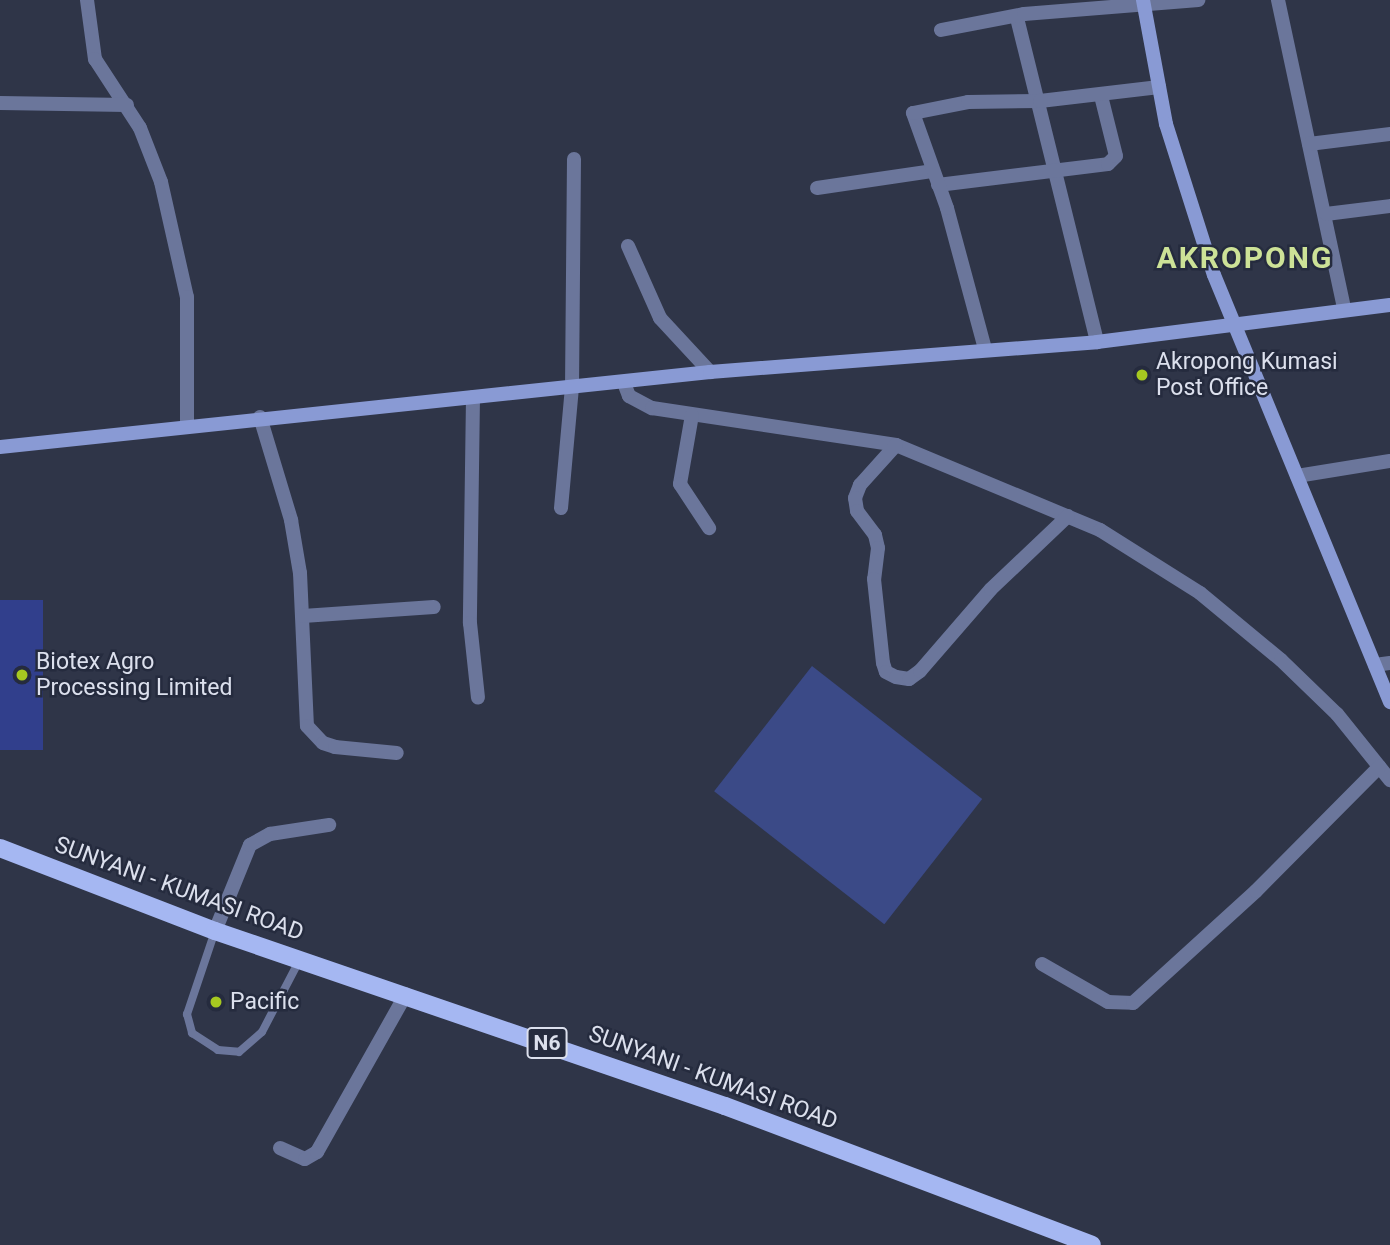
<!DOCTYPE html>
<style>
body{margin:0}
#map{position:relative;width:1390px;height:1245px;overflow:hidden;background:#2f3548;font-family:Roboto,sans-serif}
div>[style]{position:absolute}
.green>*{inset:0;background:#3b4a87;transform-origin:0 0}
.building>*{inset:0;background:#313f8c;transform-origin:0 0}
.lane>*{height:8px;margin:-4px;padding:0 4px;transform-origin:4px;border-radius:4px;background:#6b769b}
.street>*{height:14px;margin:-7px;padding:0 7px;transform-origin:7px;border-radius:7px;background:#6b769b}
.secondary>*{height:14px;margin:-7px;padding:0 7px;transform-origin:7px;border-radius:7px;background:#899ad4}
.primary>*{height:18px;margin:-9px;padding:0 9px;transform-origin:9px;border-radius:9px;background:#a5b7f2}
.dots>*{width:19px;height:19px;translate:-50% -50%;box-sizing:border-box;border:4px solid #252b3e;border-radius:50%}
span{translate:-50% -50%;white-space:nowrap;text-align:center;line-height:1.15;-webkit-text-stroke:5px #252b3e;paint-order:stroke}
.shield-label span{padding:2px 5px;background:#252b3e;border:2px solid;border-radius:5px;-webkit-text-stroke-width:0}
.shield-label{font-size:21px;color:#dce0ed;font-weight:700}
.poi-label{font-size:23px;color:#dce0ed}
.left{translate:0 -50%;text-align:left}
.street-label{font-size:23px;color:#dce0ed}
.district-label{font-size:30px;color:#cde297;font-weight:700;letter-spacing:2px}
</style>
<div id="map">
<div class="green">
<div style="left:812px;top:666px;width:216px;height:159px;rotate:38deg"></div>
</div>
<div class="building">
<div style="left:0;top:600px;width:43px;height:150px"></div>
</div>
<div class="lane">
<div style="left:215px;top:931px;width:88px;rotate:108.6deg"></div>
<div style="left:187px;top:1014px;width:20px;rotate:75deg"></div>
<div style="left:192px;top:1033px;width:31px;rotate:33deg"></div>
<div style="left:218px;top:1050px;width:21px;rotate:5deg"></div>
<div style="left:239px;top:1052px;width:30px;rotate:-41deg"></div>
<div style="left:262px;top:1032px;width:80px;rotate:-62.5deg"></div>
</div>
<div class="street">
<div style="left:87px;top:0;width:60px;rotate:82.3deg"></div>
<div style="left:95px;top:59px;width:82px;rotate:56.9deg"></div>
<div style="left:140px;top:128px;width:58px;rotate:68.7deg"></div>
<div style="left:161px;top:182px;width:118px;rotate:77.3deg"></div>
<div style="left:187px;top:297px;width:129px;rotate:90deg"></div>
<div style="left:1278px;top:0;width:316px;rotate:77.9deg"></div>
<div style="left:1017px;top:18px;width:334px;rotate:76.1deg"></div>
<div style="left:941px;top:30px;width:85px;rotate:-10.9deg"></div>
<div style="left:1024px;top:14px;width:175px;rotate:-4.6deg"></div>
<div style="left:0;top:103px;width:127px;rotate:0.9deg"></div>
<div style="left:1309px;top:144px;width:82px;rotate:-7deg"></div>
<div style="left:938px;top:185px;width:171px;rotate:-7deg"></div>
<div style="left:1108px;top:164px;width:11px;rotate:-45deg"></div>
<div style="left:1116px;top:156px;width:62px;rotate:-104deg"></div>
<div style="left:817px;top:188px;width:116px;rotate:-8.4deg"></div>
<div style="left:1326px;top:214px;width:64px;rotate:-7.1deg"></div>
<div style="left:628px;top:246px;width:79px;rotate:66deg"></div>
<div style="left:660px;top:318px;width:74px;rotate:47.2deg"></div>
<div style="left:985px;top:349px;width:146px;rotate:-105.1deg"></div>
<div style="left:947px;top:208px;width:101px;rotate:-109.7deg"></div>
<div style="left:913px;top:113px;width:56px;rotate:-11.3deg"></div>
<div style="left:968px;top:102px;width:72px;rotate:-0.8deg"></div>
<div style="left:1040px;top:101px;width:120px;rotate:-6.7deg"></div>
<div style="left:624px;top:383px;width:14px;rotate:69deg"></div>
<div style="left:629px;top:396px;width:26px;rotate:28deg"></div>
<div style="left:652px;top:408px;width:247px;rotate:8.6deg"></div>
<div style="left:896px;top:445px;width:221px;rotate:22.6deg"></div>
<div style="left:1100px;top:530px;width:118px;rotate:32.2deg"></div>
<div style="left:1200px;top:593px;width:105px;rotate:39.6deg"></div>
<div style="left:1281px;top:660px;width:78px;rotate:44deg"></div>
<div style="left:1337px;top:714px;width:85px;rotate:51.2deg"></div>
<div style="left:473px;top:397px;width:226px;rotate:90.8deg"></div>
<div style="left:470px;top:623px;width:75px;rotate:83.9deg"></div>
<div style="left:692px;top:415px;width:70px;rotate:99.9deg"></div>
<div style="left:680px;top:484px;width:53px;rotate:56.6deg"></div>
<div style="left:260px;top:417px;width:108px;rotate:73.2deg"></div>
<div style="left:291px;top:520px;width:54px;rotate:80.4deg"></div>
<div style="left:300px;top:573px;width:153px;rotate:87.4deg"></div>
<div style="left:307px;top:726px;width:23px;rotate:47deg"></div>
<div style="left:323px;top:743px;width:13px;rotate:18deg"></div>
<div style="left:335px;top:747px;width:62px;rotate:5.5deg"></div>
<div style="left:896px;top:445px;width:54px;rotate:132deg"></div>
<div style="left:860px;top:485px;width:14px;rotate:111deg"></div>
<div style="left:855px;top:498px;width:13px;rotate:81deg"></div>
<div style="left:857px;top:511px;width:30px;rotate:53deg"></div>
<div style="left:875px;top:535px;width:13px;rotate:77deg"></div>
<div style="left:878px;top:548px;width:31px;rotate:97deg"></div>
<div style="left:874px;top:579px;width:84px;rotate:83.9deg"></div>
<div style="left:883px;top:663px;width:9px;rotate:72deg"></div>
<div style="left:886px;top:672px;width:11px;rotate:27deg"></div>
<div style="left:896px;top:677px;width:13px;rotate:9deg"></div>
<div style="left:909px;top:679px;width:14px;rotate:-36deg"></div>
<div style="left:920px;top:671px;width:108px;rotate:-49.1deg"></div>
<div style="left:991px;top:589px;width:106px;rotate:-43.5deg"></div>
<div style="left:1297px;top:476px;width:94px;rotate:-9.2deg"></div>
<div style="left:561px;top:508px;width:121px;rotate:-84.8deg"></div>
<div style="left:572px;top:388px;width:229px;rotate:-89.5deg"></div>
<div style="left:303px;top:616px;width:131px;rotate:-3.9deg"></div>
<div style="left:1375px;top:665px;width:15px;rotate:-8deg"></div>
<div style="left:215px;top:931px;width:93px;rotate:-67.9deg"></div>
<div style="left:250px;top:845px;width:23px;rotate:-29deg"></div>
<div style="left:270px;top:834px;width:60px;rotate:-8.7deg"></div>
<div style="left:1042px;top:964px;width:76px;rotate:29.9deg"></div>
<div style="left:1108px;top:1002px;width:25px;rotate:2deg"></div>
<div style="left:1133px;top:1003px;width:166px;rotate:-42.3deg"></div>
<div style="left:1256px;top:891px;width:175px;rotate:-45.2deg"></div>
<div style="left:280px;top:1148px;width:27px;rotate:24deg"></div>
<div style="left:305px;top:1159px;width:14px;rotate:-30deg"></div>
<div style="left:317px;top:1152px;width:181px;rotate:-60.6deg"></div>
</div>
<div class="secondary">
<div style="left:1143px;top:0;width:126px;rotate:79.5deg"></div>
<div style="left:1166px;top:124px;width:158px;rotate:72.4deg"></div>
<div style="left:1214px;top:275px;width:462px;rotate:67.6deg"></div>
<div style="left:0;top:447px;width:714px;rotate:-6.03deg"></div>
<div style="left:710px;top:372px;width:388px;rotate:-4.4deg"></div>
<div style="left:1097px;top:342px;width:295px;rotate:-7.2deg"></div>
</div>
<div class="primary">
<div style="left:0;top:848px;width:230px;rotate:21.1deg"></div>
<div style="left:215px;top:931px;width:539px;rotate:18.94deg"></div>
<div style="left:725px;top:1106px;width:392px;rotate:20.7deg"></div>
</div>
<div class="dots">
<div style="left:1142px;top:375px;background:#a6c820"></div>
<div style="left:22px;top:675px;background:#a6c820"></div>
<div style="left:216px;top:1002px;background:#a6c820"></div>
</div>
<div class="shield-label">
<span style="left:547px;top:1043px">N6</span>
</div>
<div class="poi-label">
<span class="left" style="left:1156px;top:375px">Akropong Kumasi<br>Post Office</span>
<span class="left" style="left:36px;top:675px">Biotex Agro<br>Processing Limited</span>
<span class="left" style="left:230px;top:1002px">Pacific</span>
</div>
<div class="street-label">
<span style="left:179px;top:889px;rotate:20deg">SUNYANI - KUMASI ROAD</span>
<span style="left:713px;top:1078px;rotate:20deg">SUNYANI - KUMASI ROAD</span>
</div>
<div class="district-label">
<span style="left:1245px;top:258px">AKROPONG</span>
</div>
</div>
